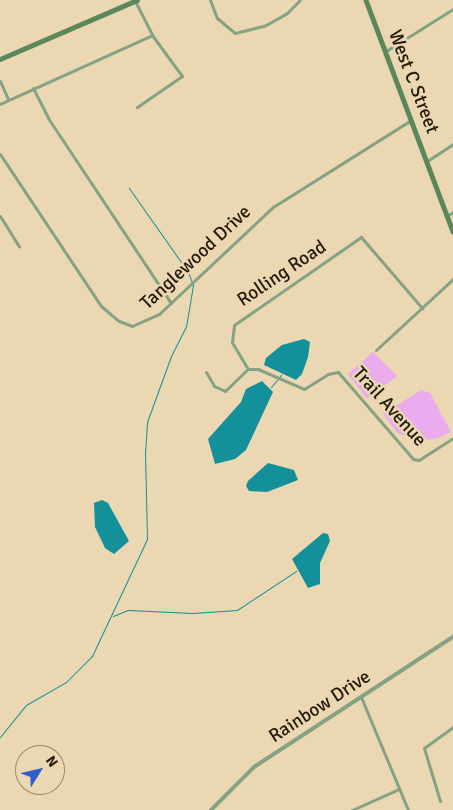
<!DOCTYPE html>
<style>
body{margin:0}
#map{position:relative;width:453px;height:810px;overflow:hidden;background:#ebd7b1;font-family:Signika,sans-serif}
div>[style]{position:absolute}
.green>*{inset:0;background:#eaacee}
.water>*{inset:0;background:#13909a}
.stream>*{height:1px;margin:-0.5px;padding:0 0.5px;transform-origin:0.5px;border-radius:0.5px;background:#13909a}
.minor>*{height:3px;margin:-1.5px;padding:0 1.5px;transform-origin:1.5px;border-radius:1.5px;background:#85a384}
.tertiary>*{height:4px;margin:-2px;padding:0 2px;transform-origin:2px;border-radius:2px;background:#85a384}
.secondary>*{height:4.5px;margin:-2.25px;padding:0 2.25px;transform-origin:2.25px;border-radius:2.25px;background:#5b885b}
span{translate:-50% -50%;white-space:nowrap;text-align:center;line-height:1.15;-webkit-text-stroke:4.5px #ebd7b1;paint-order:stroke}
.street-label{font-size:19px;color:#221b0c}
.north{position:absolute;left:15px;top:745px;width:50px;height:50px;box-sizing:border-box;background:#ebd7b1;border:1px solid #9b8c6f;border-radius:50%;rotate:54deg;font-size:14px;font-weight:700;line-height:20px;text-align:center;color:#221b0c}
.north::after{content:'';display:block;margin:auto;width:18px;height:22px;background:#305ecd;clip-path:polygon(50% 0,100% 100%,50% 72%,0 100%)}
</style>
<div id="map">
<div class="green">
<div style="clip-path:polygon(373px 352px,397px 376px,367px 399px,348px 374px)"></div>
<div style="clip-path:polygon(421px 390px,430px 393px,451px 432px,436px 439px,417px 440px,398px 433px,391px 425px,383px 414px)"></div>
</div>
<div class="water">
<div style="clip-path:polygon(304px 339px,310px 342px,308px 357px,302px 374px,296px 380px,264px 365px,266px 358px,282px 345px)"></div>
<div style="clip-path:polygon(262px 381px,273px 392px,246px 450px,235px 459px,215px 464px,208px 439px,241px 402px,246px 389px)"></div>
<div style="clip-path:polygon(268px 463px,294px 470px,298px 480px,267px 492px,249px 491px,246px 486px,248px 481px)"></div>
<div style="clip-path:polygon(102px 500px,108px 503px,129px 541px,114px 554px,105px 548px,95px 527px,94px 503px)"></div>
<div style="clip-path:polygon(323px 533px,328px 534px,330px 541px,320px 563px,320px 584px,308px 588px,292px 559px)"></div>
</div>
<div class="stream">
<div style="left:271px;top:387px;width:16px;rotate:-50deg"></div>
<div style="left:113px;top:616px;width:16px;rotate:-22deg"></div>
<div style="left:128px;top:610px;width:65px;rotate:2.6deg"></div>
<div style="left:193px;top:613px;width:44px;rotate:-3.9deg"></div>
<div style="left:237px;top:610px;width:71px;rotate:-33.5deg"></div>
<div style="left:0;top:737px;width:41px;rotate:-50.9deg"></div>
<div style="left:26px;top:705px;width:46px;rotate:-29.9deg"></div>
<div style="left:66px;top:682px;width:37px;rotate:-45deg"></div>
<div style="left:92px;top:656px;width:129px;rotate:-64.8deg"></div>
<div style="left:147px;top:539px;width:86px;rotate:-91.3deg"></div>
<div style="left:145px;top:453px;width:31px;rotate:-86deg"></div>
<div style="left:147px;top:422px;width:70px;rotate:-70deg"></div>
<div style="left:171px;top:356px;width:33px;rotate:-63deg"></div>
<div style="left:186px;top:327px;width:43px;rotate:-80.5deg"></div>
<div style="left:193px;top:285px;width:14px;rotate:-111deg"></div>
<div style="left:188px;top:272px;width:103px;rotate:-125.1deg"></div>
</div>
<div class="minor">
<div style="left:210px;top:0;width:19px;rotate:69deg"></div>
<div style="left:217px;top:18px;width:23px;rotate:40deg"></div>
<div style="left:235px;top:33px;width:30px;rotate:-14deg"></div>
<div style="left:264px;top:26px;width:26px;rotate:-29deg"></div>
<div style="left:287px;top:13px;width:18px;rotate:-45deg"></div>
<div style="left:135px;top:1px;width:38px;rotate:63deg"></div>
<div style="left:152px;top:35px;width:51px;rotate:53.8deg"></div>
<div style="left:182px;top:76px;width:55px;rotate:145.4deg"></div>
<div style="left:386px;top:51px;width:79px;rotate:-32.1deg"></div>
<div style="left:0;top:81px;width:20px;rotate:66deg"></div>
<div style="left:33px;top:88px;width:34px;rotate:63deg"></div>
<div style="left:48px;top:118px;width:222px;rotate:56.4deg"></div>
<div style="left:0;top:104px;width:167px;rotate:-24.4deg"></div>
<div style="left:0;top:154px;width:182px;rotate:56.4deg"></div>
<div style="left:101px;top:306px;width:23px;rotate:40deg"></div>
<div style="left:119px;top:321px;width:14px;rotate:21deg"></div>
<div style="left:132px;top:326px;width:30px;rotate:-24deg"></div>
<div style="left:159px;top:314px;width:156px;rotate:-43.2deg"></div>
<div style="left:273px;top:207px;width:163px;rotate:-32.2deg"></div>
<div style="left:427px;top:161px;width:31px;rotate:-33deg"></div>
<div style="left:0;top:216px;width:36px;rotate:58deg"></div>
<div style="left:447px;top:216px;width:7px;rotate:-34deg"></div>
<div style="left:376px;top:350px;width:105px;rotate:-42.7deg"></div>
<div style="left:248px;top:369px;width:31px;rotate:-121deg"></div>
<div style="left:232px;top:342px;width:17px;rotate:-83deg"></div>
<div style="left:234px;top:325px;width:155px;rotate:-34.7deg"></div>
<div style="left:361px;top:237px;width:94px;rotate:49.3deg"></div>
<div style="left:248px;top:369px;width:10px"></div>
<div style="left:258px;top:369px;width:50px;rotate:23.5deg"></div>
<div style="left:304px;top:389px;width:28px;rotate:-32deg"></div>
<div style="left:328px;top:374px;width:10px;rotate:-11deg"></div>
<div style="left:338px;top:372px;width:115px;rotate:49.2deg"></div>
<div style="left:413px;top:459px;width:6px;rotate:9deg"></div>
<div style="left:419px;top:460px;width:40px;rotate:-32.9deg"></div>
<div style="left:206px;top:372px;width:16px;rotate:60deg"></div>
<div style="left:214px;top:386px;width:12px;rotate:24deg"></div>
<div style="left:225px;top:391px;width:32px;rotate:-44deg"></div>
<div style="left:361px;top:697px;width:122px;rotate:67.4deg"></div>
<div style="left:440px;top:801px;width:55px;rotate:-106.8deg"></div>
<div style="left:424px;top:748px;width:36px;rotate:-36deg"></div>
<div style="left:352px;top:810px;width:51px;rotate:-24.1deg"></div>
</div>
<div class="tertiary">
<div style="left:211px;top:810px;width:61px;rotate:-45deg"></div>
<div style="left:254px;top:767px;width:238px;rotate:-33.2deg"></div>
</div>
<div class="secondary">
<div style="left:366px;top:0;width:247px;rotate:69.4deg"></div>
<div style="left:0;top:59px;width:149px;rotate:-23.3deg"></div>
</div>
<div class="street-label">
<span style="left:413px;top:82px;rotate:69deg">West C Street</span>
<span style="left:196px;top:258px;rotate:-43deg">Tanglewood Drive</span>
<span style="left:282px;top:274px;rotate:-34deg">Rolling Road</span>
<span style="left:389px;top:407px;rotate:48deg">Trail Avenue</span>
<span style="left:320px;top:707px;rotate:-33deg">Rainbow Drive</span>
</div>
<div class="north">N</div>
</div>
